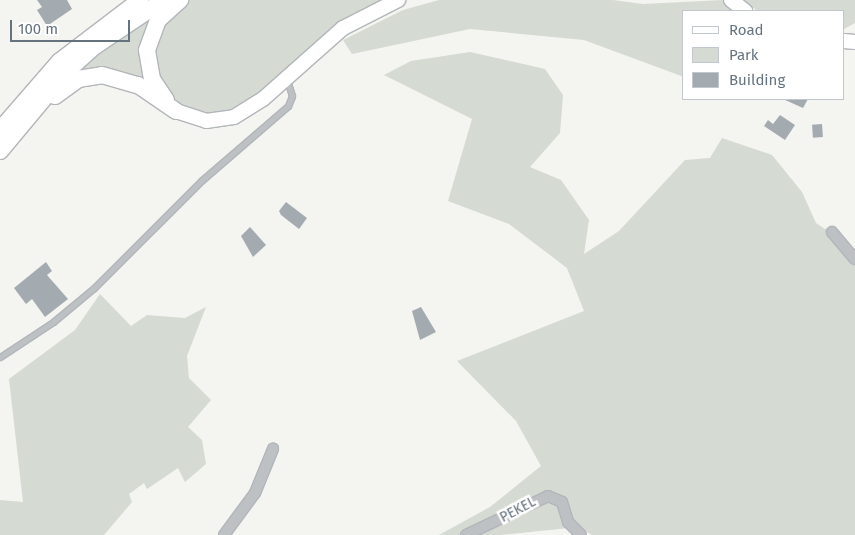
<!DOCTYPE html>
<style>
body{margin:0}
#map{position:relative;width:855px;height:535px;overflow:hidden;background:#f4f4f0;font-family:"Fira Sans",sans-serif}
div>[style]{position:absolute}
.green>*{inset:0;background:#d5dad2}
.building>*{inset:0;background:#a4abb0;transform-origin:0 0}
.roads{filter:drop-shadow(1px 0 #b2b6ba) drop-shadow(-1px 0 #b2b6ba) drop-shadow(0 1px #b2b6ba) drop-shadow(0 -1px #b2b6ba)}
.service>*{height:5px;margin:-2.5px;padding:0 2.5px;transform-origin:2.5px;border-radius:2.5px;background:#bdc1c4}
.minor>*{height:10px;margin:-5px;padding:0 5px;transform-origin:5px;border-radius:5px;background:#bdc1c4}
.secondary>*{height:14px;margin:-7px;padding:0 7px;transform-origin:7px;border-radius:7px;background:#fff}
.trunk>*{height:16px;margin:-8px;padding:0 8px;transform-origin:8px;border-radius:8px;background:#fff}
span{translate:-50% -50%;white-space:nowrap;text-align:center;line-height:1.15;-webkit-text-stroke:5px #fff;paint-order:stroke}
.street-label{font-size:14px;color:#65737f}
.legend{position:absolute;left:682px;top:10px;width:162px;height:90px;box-sizing:border-box;background:#fff;border:1px solid #c1c7cc;margin:0;padding:6px 9px;list-style:none;font-size:15px;color:#65737f}
.legend li{display:flex;align-items:center;gap:10px;height:25px}
.legend b{width:25px;border:1px solid #c1c7cc}
.scale{position:absolute;left:10px;top:20px;width:120px;height:22px;box-sizing:border-box;border:2px solid #65737f;border-top:0;padding-left:6px;font-size:15px;line-height:18px;white-space:nowrap;color:#65737f;-webkit-text-stroke:4px #fff;paint-order:stroke}
</style>
<div id="map">
<div class="green">
<div style="clip-path:polygon(187px 0,385px 0,335px 26px,251px 102px,236px 111px,205px 115px,172px 101px,152px 62px,154px 34px)"></div>
<div style="clip-path:polygon(439px 0,613px 0,643px 4px,723px 0,735px 11px,684px 11px,684px 77px,584px 40px,470px 29px,352px 54px,343px 40px,403px 10px)"></div>
<div style="clip-path:polygon(741px 0,855px 0,855px 23px,844px 29px,844px 11px,758px 11px)"></div>
<div style="clip-path:polygon(163px 7px,147px 88px,71px 80px,92px 57px)"></div>
<div style="clip-path:polygon(470px 52px,545px 69px,563px 95px,560px 133px,530px 167px,561px 180px,589px 220px,584px 254px,619px 231px,685px 160px,710px 158px,722px 138px,772px 155px,802px 192px,816px 223px,855px 249px,855px 535px,592px 535px,579px 527px,501px 535px,439px 535px,490px 507px,541px 466px,516px 421px,457px 361px,584px 311px,567px 268px,509px 224px,448px 201px,472px 119px,384px 75px,411px 61px)"></div>
<div style="clip-path:polygon(100px 294px,131px 326px,147px 315px,185px 318px,206px 307px,187px 356px,189px 378px,211px 400px,188px 427px,202px 440px,206px 464px,185px 482px,178px 468px,147px 489px,144px 483px,129px 494px,132px 502px,104px 535px,0 535px,0 500px,23px 502px,9px 379px,75px 330px)"></div>
</div>
<div class="building">
<div style="clip-path:polygon(37px 0,67px 0,72px 9px,47px 26px,37px 10px,42px 7px)"></div>
<div style="clip-path:polygon(783px 99px,808px 99px,803px 108px)"></div>
<div style="clip-path:polygon(780px 115px,795px 125px,785px 140px,764px 126px,768px 120px,773px 124px)"></div>
<div style="left:822px;top:124px;width:13px;height:10px;rotate:86deg"></div>
<div style="clip-path:polygon(286px 202px,307px 218px,299px 229px,281px 215px,279px 211px)"></div>
<div style="clip-path:polygon(250px 227px,266px 245px,253px 257px,241px 236px)"></div>
<div style="clip-path:polygon(46px 262px,52px 271px,47px 275px,68px 299px,45px 317px,32px 299px,26px 304px,14px 288px)"></div>
<div style="clip-path:polygon(421px 307px,436px 332px,420px 340px,412px 311px)"></div>
</div>
<div class="roads">
<div class="service">
<div style="left:0;top:357px;width:64px;rotate:-33.4deg"></div>
<div style="left:53px;top:322px;width:53px;rotate:-39.7deg"></div>
<div style="left:94px;top:288px;width:151px;rotate:-45deg"></div>
<div style="left:201px;top:181px;width:115px;rotate:-40.8deg"></div>
<div style="left:288px;top:106px;width:11px;rotate:-68deg"></div>
<div style="left:292px;top:96px;width:17px;rotate:-107deg"></div>
</div>
<div class="minor">
<div style="left:832px;top:232px;width:35px;rotate:50deg"></div>
<div style="left:224px;top:535px;width:52px;rotate:-53.6deg"></div>
<div style="left:255px;top:493px;width:48px;rotate:-67.8deg"></div>
<div style="left:466px;top:535px;width:91px;rotate:-25.4deg"></div>
<div style="left:548px;top:496px;width:15px;rotate:23deg"></div>
<div style="left:562px;top:502px;width:21px;rotate:73deg"></div>
<div style="left:568px;top:522px;width:18px;rotate:45deg"></div>
</div>
<div class="secondary">
<div style="left:731px;top:0;width:18px;rotate:38deg"></div>
<div style="left:844px;top:41px;width:11px;rotate:5deg"></div>
<div style="left:176px;top:111px;width:32px;rotate:18deg"></div>
<div style="left:206px;top:121px;width:28px;rotate:-8deg"></div>
<div style="left:234px;top:117px;width:34px;rotate:-32deg"></div>
<div style="left:263px;top:99px;width:107px;rotate:-41.6deg"></div>
<div style="left:343px;top:28px;width:62px;rotate:-27deg"></div>
</div>
<div class="trunk">
<div style="left:55px;top:96px;width:29px;rotate:-36deg"></div>
<div style="left:78px;top:79px;width:24px;rotate:-9deg"></div>
<div style="left:102px;top:75px;width:37px;rotate:16deg"></div>
<div style="left:138px;top:85px;width:46px;rotate:34.4deg"></div>
<div style="left:166px;top:100px;width:25px;rotate:-124deg"></div>
<div style="left:152px;top:79px;width:29px;rotate:-100deg"></div>
<div style="left:147px;top:50px;width:32px;rotate:-70deg"></div>
<div style="left:158px;top:20px;width:30px;rotate:-42deg"></div>
<div style="left:0;top:130px;width:91px;rotate:-49deg"></div>
<div style="left:60px;top:61px;width:101px;rotate:-37.3deg"></div>
<div style="left:0;top:151px;width:104px;rotate:-50.1deg"></div>
<div style="left:67px;top:71px;width:38px;rotate:-42deg"></div>
<div style="left:95px;top:46px;width:83px;rotate:-33.7deg"></div>
</div>
</div>
<div class="street-label">
<span style="left:518px;top:510px;rotate:-28deg">PEKEL</span>
</div>
<ul class="legend">
<li><b style="height:6px;background:#fff"></b>Road</li>
<li><b style="height:14px;background:#d5dad2"></b>Park</li>
<li><b style="height:14px;background:#a4abb0"></b>Building</li>
</ul>
<div class="scale">100 m</div>
</div>
